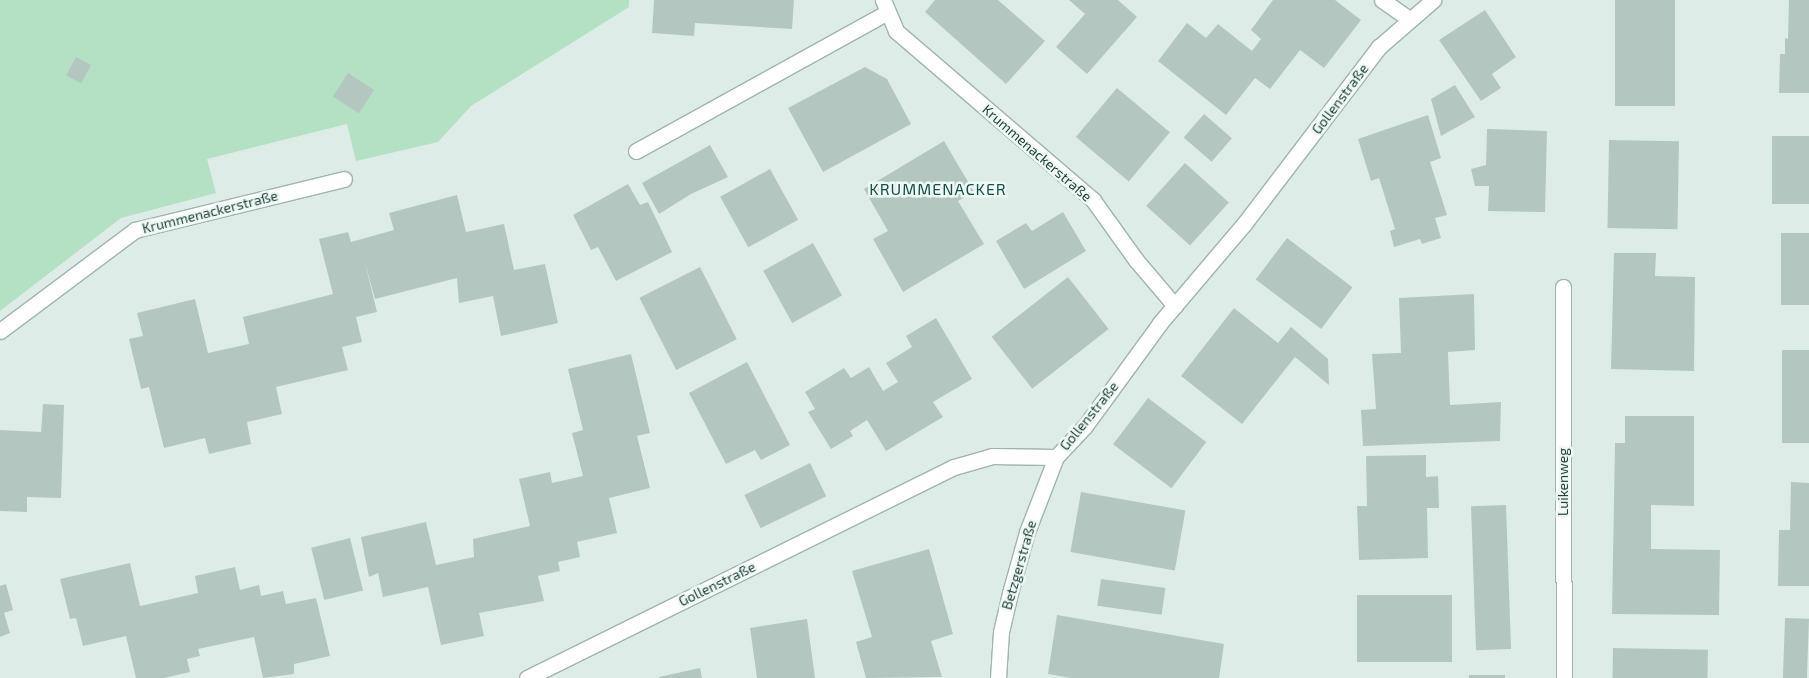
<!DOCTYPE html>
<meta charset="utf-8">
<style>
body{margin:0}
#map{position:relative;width:1809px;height:678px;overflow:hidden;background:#deece7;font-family:"Exo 2",sans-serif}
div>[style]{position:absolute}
.green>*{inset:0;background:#b4e0c4}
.building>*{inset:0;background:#b3c7c0;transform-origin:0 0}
.roads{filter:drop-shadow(1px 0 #a0b4af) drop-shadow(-1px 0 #a0b4af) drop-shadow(0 1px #a0b4af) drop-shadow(0 -1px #a0b4af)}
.lane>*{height:15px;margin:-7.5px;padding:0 7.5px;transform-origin:7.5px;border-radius:7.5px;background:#fff}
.street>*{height:15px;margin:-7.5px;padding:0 7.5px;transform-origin:7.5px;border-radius:7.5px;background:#fff}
span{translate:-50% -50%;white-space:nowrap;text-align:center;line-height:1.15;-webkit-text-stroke:5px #eff8f4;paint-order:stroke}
.street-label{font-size:14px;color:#1d3d38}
.quarter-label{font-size:16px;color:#175248;letter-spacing:1px}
</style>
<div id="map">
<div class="green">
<div style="clip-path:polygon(0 0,629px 0,629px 7px,471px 106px,438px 142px,356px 161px,347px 124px,207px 159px,216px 193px,121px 218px,0 311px)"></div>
</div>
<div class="building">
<div style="clip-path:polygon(654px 0,794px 0,792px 29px,695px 23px,694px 36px,652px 33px)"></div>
<div style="clip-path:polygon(935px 0,998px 0,1045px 41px,1006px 84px,925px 12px)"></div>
<div style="clip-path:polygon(1069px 0,1118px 0,1137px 17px,1087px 74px,1056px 47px,1085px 14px)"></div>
<div style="clip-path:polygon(1273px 0,1335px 0,1361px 20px,1324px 68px,1300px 50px,1270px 89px,1255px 78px,1226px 115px,1158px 61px,1187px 23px,1206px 38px,1218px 24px,1252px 51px,1261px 39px,1251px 30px)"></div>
<div style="left:1615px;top:0;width:60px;height:106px"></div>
<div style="clip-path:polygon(1789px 0,1809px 0,1809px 93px,1779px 93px,1780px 54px,1785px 54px,1785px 38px,1788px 39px)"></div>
<div style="clip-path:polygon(1485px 10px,1516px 57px,1492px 74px,1501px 88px,1481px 101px,1439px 40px)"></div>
<div style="left:76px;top:57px;width:17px;height:21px;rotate:28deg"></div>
<div style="clip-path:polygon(865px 67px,887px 79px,911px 124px,823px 172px,788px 108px)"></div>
<div style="left:348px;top:73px;width:31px;height:28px;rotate:33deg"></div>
<div style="clip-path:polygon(1455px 85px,1475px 117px,1441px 136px,1431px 99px)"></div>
<div style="left:1117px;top:88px;width:69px;height:64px;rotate:40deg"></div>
<div style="left:1204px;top:114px;width:37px;height:31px;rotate:41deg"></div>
<div style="clip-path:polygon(1428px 115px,1441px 158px,1430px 162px,1447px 215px,1435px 218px,1441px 238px,1422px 244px,1420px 239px,1394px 247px,1390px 231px,1395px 229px,1379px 178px,1371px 181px,1358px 139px)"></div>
<div style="clip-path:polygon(1487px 129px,1547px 131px,1545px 212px,1488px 211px,1489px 186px,1475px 186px,1471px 169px,1486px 165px)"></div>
<div style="left:1772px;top:136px;width:37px;height:68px"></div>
<div style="left:1609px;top:140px;width:70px;height:88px;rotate:1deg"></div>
<div style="clip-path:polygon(944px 141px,974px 192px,958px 201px,984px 244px,903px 292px,873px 239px,888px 231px,864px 189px)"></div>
<div style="clip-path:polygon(710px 145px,728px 177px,691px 194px,659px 214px,642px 183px)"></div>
<div style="left:1185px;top:163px;width:59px;height:58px;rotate:42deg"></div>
<div style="left:770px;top:169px;width:58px;height:57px;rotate:61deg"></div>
<div style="clip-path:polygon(628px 184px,640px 205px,648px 202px,672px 252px,616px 281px,598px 247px,591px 250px,573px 215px)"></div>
<div style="clip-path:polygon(457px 195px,466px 232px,504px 224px,514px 270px,545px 264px,558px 323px,501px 336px,493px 296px,459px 303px,457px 278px,375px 299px,365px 263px,377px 312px,356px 317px,362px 342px,342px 347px,348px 370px,276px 387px,282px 414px,247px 422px,251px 444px,209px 454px,205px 438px,164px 448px,149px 387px,141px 389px,129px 339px,143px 336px,137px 313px,195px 299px,208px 353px,249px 344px,243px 317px,333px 294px,319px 239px,348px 232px,351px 242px,394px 230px,389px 213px)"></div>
<div style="clip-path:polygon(1063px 212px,1086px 251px,1024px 289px,996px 241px,1026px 223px,1032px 231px)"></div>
<div style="left:1781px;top:233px;width:28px;height:72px"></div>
<div style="left:1287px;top:238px;width:82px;height:52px;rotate:37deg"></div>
<div style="left:813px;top:243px;width:60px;height:57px;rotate:61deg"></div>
<div style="clip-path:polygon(1614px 253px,1656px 253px,1655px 276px,1695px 277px,1694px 371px,1611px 369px)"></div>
<div style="left:700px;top:267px;width:81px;height:68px;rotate:63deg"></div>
<div style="left:1068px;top:277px;width:66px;height:97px;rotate:52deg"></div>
<div style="clip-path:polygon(1474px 294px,1475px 350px,1448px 352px,1450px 405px,1501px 402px,1500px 441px,1363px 446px,1361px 410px,1376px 409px,1372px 354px,1401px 353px,1399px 298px)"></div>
<div style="clip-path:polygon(1234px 308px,1278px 343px,1291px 327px,1328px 359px,1329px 385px,1295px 357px,1242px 424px,1181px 376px)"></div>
<div style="clip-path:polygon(936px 318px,972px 379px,933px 402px,943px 417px,886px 451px,867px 420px,850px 431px,853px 436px,831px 449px,808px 412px,815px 409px,805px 392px,844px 368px,851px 378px,869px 367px,883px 391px,898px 382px,886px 363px,912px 347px,906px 336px)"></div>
<div style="left:1782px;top:350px;width:27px;height:93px"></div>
<div style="clip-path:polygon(631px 354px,650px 433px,637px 436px,650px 488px,609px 498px,617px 533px,577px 542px,580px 557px,558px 562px,560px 571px,538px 576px,544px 601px,479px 613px,484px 636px,441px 645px,428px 587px,383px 597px,378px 573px,369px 577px,361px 537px,426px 522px,436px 565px,474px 557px,473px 539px,530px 526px,519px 479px,550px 472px,552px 483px,583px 476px,572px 433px,583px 430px,568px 369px)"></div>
<div style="clip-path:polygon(747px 362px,790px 445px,761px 460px,755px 450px,726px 464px,689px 393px)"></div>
<div style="left:1148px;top:398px;width:73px;height:58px;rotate:37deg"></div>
<div style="clip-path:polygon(43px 404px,64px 405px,61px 498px,27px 497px,27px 512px,0 511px,0 430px,41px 432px)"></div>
<div style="clip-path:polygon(1625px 416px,1694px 416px,1694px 506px,1651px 505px,1651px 549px,1720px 550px,1719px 615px,1612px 614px,1615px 443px,1625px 443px)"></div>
<div style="clip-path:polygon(1426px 455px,1426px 477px,1438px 476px,1439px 508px,1427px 508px,1428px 558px,1359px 560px,1357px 506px,1367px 506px,1366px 456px)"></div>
<div style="left:810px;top:463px;width:37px;height:73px;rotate:64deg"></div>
<div style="clip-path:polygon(1791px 482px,1809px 483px,1809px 586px,1778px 586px,1779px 530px,1790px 530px)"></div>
<div style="left:1081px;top:492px;width:106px;height:61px;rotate:10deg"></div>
<div style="left:1506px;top:505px;width:144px;height:35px;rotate:88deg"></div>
<div style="left:350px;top:538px;width:54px;height:40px;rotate:76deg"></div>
<div style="clip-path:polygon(929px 549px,953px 634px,931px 641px,942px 677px,866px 678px,856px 642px,872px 637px,852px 571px)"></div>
<div style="clip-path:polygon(130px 563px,140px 606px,198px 593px,195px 576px,235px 567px,240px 590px,259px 585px,261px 596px,283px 591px,286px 604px,316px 598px,330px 656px,294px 664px,294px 674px,263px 678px,254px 637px,198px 649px,200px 656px,187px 659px,190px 672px,164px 678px,136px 678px,126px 636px,83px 646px,76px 618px,70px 619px,60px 579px)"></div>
<div style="left:1101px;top:579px;width:65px;height:27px;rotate:8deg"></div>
<div style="clip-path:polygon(6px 584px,13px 610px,4px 613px,10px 633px,0 637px,0 586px)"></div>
<div style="left:1357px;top:595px;width:95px;height:67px"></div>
<div style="clip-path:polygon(1057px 615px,1224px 644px,1219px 678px,1071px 678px,1048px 674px)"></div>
<div style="left:1785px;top:618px;width:24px;height:60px;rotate:2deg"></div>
<div style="clip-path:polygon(807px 619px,815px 678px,757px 678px,750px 628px)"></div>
<div style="left:1613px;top:648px;width:95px;height:30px;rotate:1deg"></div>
<div style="clip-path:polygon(700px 668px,702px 678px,659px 678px,659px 677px)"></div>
<div style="left:1469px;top:675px;width:36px;height:3px"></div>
</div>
<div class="roads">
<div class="lane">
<div style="left:1382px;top:0;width:32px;rotate:35deg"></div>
<div style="left:636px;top:151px;width:286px;rotate:-28.9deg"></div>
</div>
<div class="street">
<div style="left:883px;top:0;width:34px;rotate:67deg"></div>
<div style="left:896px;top:31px;width:260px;rotate:40.6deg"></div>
<div style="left:1093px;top:200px;width:74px;rotate:54.4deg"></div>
<div style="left:1136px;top:260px;width:60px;rotate:49.7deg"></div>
<div style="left:1563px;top:287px;width:391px;rotate:89.9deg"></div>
<div style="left:0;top:331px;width:169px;rotate:-36.8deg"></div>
<div style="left:135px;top:230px;width:215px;rotate:-13.7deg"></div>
<div style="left:527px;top:678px;width:476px;rotate:-26.3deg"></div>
<div style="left:954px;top:467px;width:40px;rotate:-16deg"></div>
<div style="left:992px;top:456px;width:64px;rotate:0.9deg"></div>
<div style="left:1056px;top:457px;width:42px;rotate:-46.9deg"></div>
<div style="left:1085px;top:426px;width:127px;rotate:-53.9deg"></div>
<div style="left:1160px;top:323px;width:130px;rotate:-49.7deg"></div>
<div style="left:1244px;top:224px;width:223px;rotate:-52.7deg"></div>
<div style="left:1379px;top:47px;width:72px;rotate:-41deg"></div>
<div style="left:998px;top:678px;width:46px;rotate:-86.3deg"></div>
<div style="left:1001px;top:632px;width:40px;rotate:-77deg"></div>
<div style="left:1010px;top:593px;width:63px;rotate:-74.4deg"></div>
<div style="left:1027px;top:532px;width:80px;rotate:-68.9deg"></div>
</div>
</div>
<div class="street-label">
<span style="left:1340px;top:99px;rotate:-53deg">Gollenstraße</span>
<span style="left:1037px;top:153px;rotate:41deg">Krummenackerstraße</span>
<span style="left:210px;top:212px;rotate:-14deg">Krummenackerstraße</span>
<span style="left:1089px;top:416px;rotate:-51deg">Gollenstraße</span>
<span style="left:1563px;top:482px;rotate:-90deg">Luikenweg</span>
<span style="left:1019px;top:565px;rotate:-74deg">Betzgerstraße</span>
<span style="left:717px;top:584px;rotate:-26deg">Gollenstraße</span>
</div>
<div class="quarter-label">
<span style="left:938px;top:189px">KRUMMENACKER</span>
</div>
</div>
